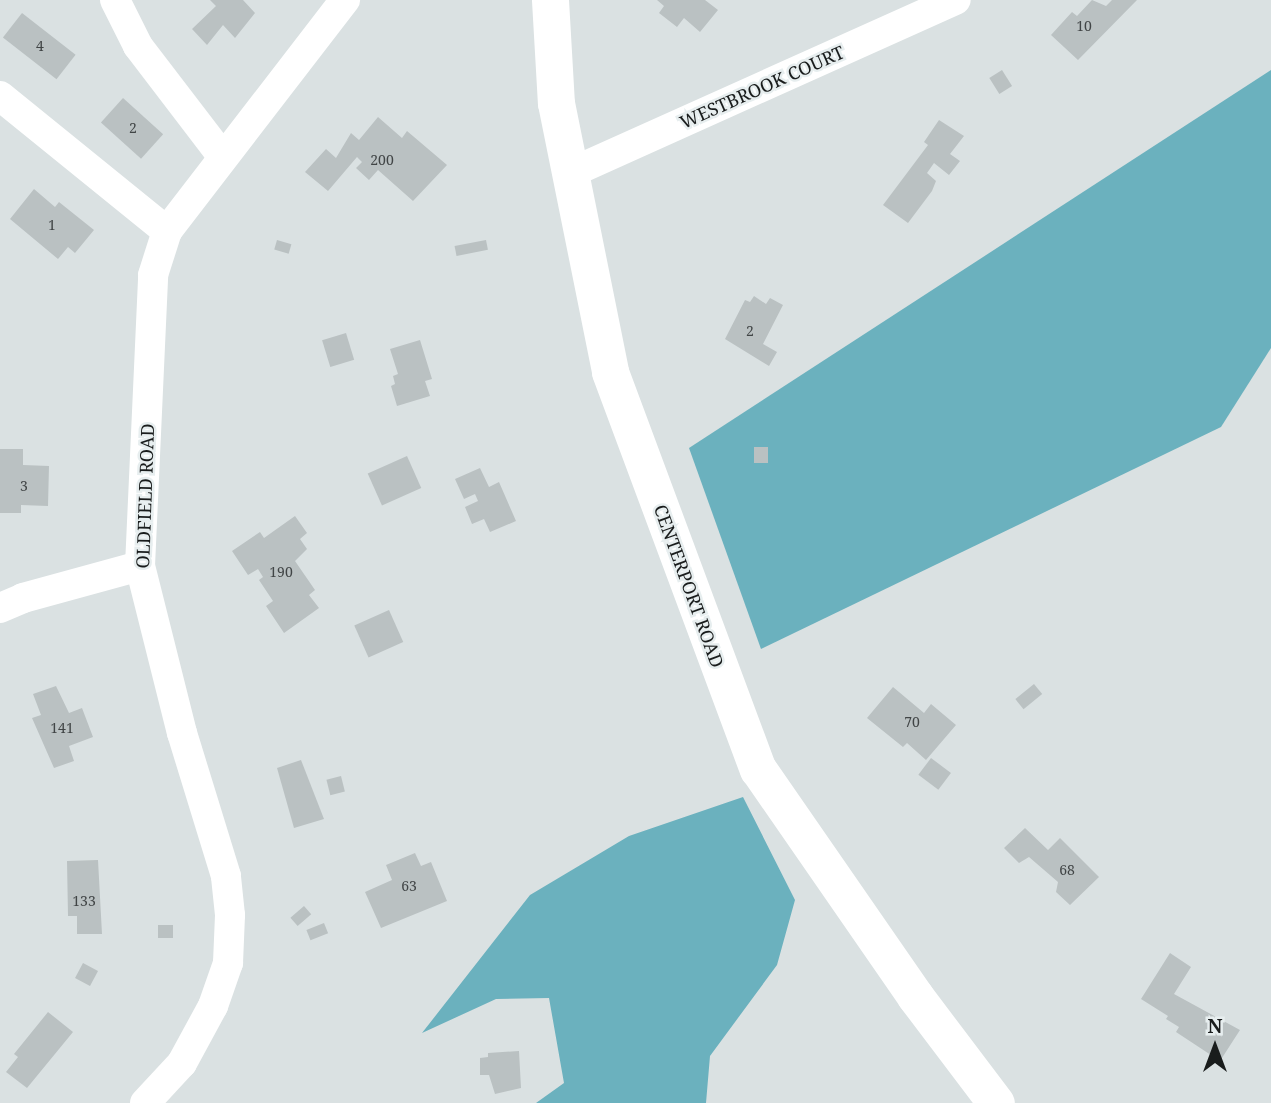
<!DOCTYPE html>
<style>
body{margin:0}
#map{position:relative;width:1271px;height:1103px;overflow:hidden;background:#dae1e2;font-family:"Noto Serif",serif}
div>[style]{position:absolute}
.forest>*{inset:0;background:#6bb1be}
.building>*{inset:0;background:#bac1c2;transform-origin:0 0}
.minor>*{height:30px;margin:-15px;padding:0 15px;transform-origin:15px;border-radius:15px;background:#fff}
.major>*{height:37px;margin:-18.5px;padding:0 18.5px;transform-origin:18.5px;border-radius:18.5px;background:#fff}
span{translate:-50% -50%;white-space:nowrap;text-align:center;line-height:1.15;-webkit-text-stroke:5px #e7eeef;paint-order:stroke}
.number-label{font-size:14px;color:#414546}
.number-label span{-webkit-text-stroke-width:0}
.street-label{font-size:18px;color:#191c1c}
.north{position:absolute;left:1180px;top:1012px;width:70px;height:70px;-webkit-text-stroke:5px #e7eeef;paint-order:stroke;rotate:0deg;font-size:19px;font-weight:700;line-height:28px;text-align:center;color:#191c1c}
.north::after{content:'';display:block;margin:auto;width:24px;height:32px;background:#191c1c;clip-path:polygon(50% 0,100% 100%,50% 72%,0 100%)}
</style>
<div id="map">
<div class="forest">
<div style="clip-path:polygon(1271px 70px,1271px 348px,1221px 427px,761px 649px,689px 448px)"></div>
<div style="clip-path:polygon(743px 797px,795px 900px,777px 965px,710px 1056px,706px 1103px,536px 1103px,564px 1083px,549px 998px,496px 999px,422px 1033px,530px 895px,629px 836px)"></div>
</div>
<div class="building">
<div style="clip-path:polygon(210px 0,243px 0,255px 13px,235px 38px,223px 25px,207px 45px,192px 29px,216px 6px)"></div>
<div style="clip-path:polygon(657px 0,705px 0,718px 10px,700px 32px,684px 18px,677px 27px,659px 13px,664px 6px)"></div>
<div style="clip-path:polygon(1092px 0,1106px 6px,1112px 0,1137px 0,1078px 60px,1051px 35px,1072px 12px,1077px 16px)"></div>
<div style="left:22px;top:13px;width:68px;height:31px;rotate:38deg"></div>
<div style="left:1002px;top:70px;width:19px;height:15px;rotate:58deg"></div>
<div style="left:123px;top:98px;width:54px;height:33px;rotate:42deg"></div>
<div style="clip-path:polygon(378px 117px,402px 138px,407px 131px,447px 165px,413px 201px,378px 170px,369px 180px,356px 168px,362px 162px,357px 157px,328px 191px,305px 172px,326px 149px,336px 158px,351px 133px,359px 140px)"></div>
<div style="clip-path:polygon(939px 120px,964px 136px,950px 154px,960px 161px,949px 175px,934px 163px,927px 173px,936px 181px,932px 191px,908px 223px,883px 205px,928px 145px,924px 142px)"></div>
<div style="clip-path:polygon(34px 189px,55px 207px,59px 202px,94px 230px,75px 253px,68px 247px,58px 259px,10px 219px)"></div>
<div style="left:277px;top:240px;width:15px;height:10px;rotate:16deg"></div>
<div style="left:486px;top:240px;width:10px;height:32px;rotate:79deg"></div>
<div style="clip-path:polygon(754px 296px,766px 304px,770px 298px,783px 305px,763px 344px,777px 352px,769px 366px,725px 339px,745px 300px,750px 302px)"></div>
<div style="left:346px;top:333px;width:28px;height:25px;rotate:73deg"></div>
<div style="clip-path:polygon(420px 340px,432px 379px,425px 381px,430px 396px,397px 406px,391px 386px,395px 384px,393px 376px,398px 374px,390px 349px)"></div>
<div style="left:754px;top:447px;width:14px;height:16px"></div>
<div style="clip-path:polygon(0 449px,23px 449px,23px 465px,49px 466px,48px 506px,21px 505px,21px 513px,0 513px)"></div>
<div style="left:407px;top:456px;width:35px;height:43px;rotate:66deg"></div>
<div style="clip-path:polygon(480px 468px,489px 487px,499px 482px,516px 521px,490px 532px,484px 519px,472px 524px,465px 507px,478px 501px,475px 494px,464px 499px,455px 479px)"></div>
<div style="clip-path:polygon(295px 516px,307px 533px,300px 539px,307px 549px,295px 561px,315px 590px,309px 595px,319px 608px,284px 633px,266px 606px,273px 601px,259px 580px,263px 577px,258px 569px,248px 575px,232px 551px,260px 532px,264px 538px)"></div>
<div style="left:389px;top:610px;width:35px;height:38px;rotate:66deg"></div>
<div style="left:1034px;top:684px;width:13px;height:24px;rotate:51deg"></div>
<div style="clip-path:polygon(56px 686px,69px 713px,82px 708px,93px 737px,69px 746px,74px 761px,54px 768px,32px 718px,41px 715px,33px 694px)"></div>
<div style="clip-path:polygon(893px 687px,924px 713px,931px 704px,956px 725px,926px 760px,907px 743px,903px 747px,867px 718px)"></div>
<div style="left:931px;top:758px;width:25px;height:21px;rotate:37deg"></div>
<div style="clip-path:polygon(301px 760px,324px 819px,294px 828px,277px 768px)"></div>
<div style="left:341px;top:776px;width:16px;height:15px;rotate:76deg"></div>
<div style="clip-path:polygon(1025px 828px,1048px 850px,1060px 838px,1099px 877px,1070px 905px,1056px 892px,1058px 882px,1029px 857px,1019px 863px,1004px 848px)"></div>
<div style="clip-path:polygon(415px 853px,421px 866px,431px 862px,447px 901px,381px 928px,365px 892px,392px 880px,386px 865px)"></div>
<div style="clip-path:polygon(98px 860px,102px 934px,77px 934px,77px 916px,68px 916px,67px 861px)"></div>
<div style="left:304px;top:906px;width:11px;height:18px;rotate:49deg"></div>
<div style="left:324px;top:923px;width:11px;height:19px;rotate:68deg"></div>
<div style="left:158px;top:925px;width:15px;height:13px"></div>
<div style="clip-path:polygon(1170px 953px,1191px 967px,1174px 994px,1240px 1030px,1220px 1061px,1176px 1032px,1179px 1027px,1166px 1019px,1168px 1016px,1141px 999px)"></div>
<div style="left:83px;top:963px;width:17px;height:17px;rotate:28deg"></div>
<div style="clip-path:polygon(48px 1012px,73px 1032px,27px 1088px,6px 1072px,18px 1057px,14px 1054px)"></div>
<div style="clip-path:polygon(519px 1051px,521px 1088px,495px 1094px,489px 1075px,480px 1075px,480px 1058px,488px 1057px,488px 1053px)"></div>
</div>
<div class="minor">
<div style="left:115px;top:0;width:51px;rotate:63.4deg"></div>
<div style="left:138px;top:46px;width:138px;rotate:52.6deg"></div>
<div style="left:0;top:96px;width:215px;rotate:39deg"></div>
<div style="left:568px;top:174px;width:425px;rotate:-24.2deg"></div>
<div style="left:0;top:608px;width:25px;rotate:-23deg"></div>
<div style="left:23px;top:598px;width:121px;rotate:-15.3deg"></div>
<div style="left:145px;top:1103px;width:54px;rotate:-47.2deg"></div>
<div style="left:182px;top:1063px;width:65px;rotate:-61.5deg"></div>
<div style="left:213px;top:1006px;width:46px;rotate:-70.8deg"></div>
<div style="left:228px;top:963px;width:48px;rotate:-87.6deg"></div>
<div style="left:230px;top:915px;width:39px;rotate:-96deg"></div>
<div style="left:226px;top:876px;width:150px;rotate:-107.1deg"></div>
<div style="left:182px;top:733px;width:172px;rotate:-104.1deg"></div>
<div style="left:140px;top:566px;width:291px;rotate:-87.4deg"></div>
<div style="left:153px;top:275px;width:46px;rotate:-72.3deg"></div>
<div style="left:167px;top:231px;width:292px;rotate:-52.4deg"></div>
</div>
<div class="major">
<div style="left:550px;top:0;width:103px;rotate:86.7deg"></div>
<div style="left:556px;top:103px;width:274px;rotate:78.6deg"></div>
<div style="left:610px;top:372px;width:424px;rotate:69.6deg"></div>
<div style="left:758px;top:769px;width:276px;rotate:55.3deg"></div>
<div style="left:915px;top:996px;width:134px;rotate:52.9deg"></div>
</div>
<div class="number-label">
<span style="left:1084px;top:26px">10</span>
<span style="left:40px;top:46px">4</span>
<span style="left:133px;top:128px">2</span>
<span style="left:382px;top:160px">200</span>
<span style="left:52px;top:225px">1</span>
<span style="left:750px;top:331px">2</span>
<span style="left:24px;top:486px">3</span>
<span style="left:281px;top:572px">190</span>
<span style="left:912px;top:722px">70</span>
<span style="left:62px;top:728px">141</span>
<span style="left:1067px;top:870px">68</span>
<span style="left:409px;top:886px">63</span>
<span style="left:84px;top:901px">133</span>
</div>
<div class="street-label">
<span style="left:762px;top:87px;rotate:-24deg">WESTBROOK COURT</span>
<span style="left:145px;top:496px;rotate:-88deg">OLDFIELD ROAD</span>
<span style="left:689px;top:586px;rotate:70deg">CENTERPORT ROAD</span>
</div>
<div class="north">N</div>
</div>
